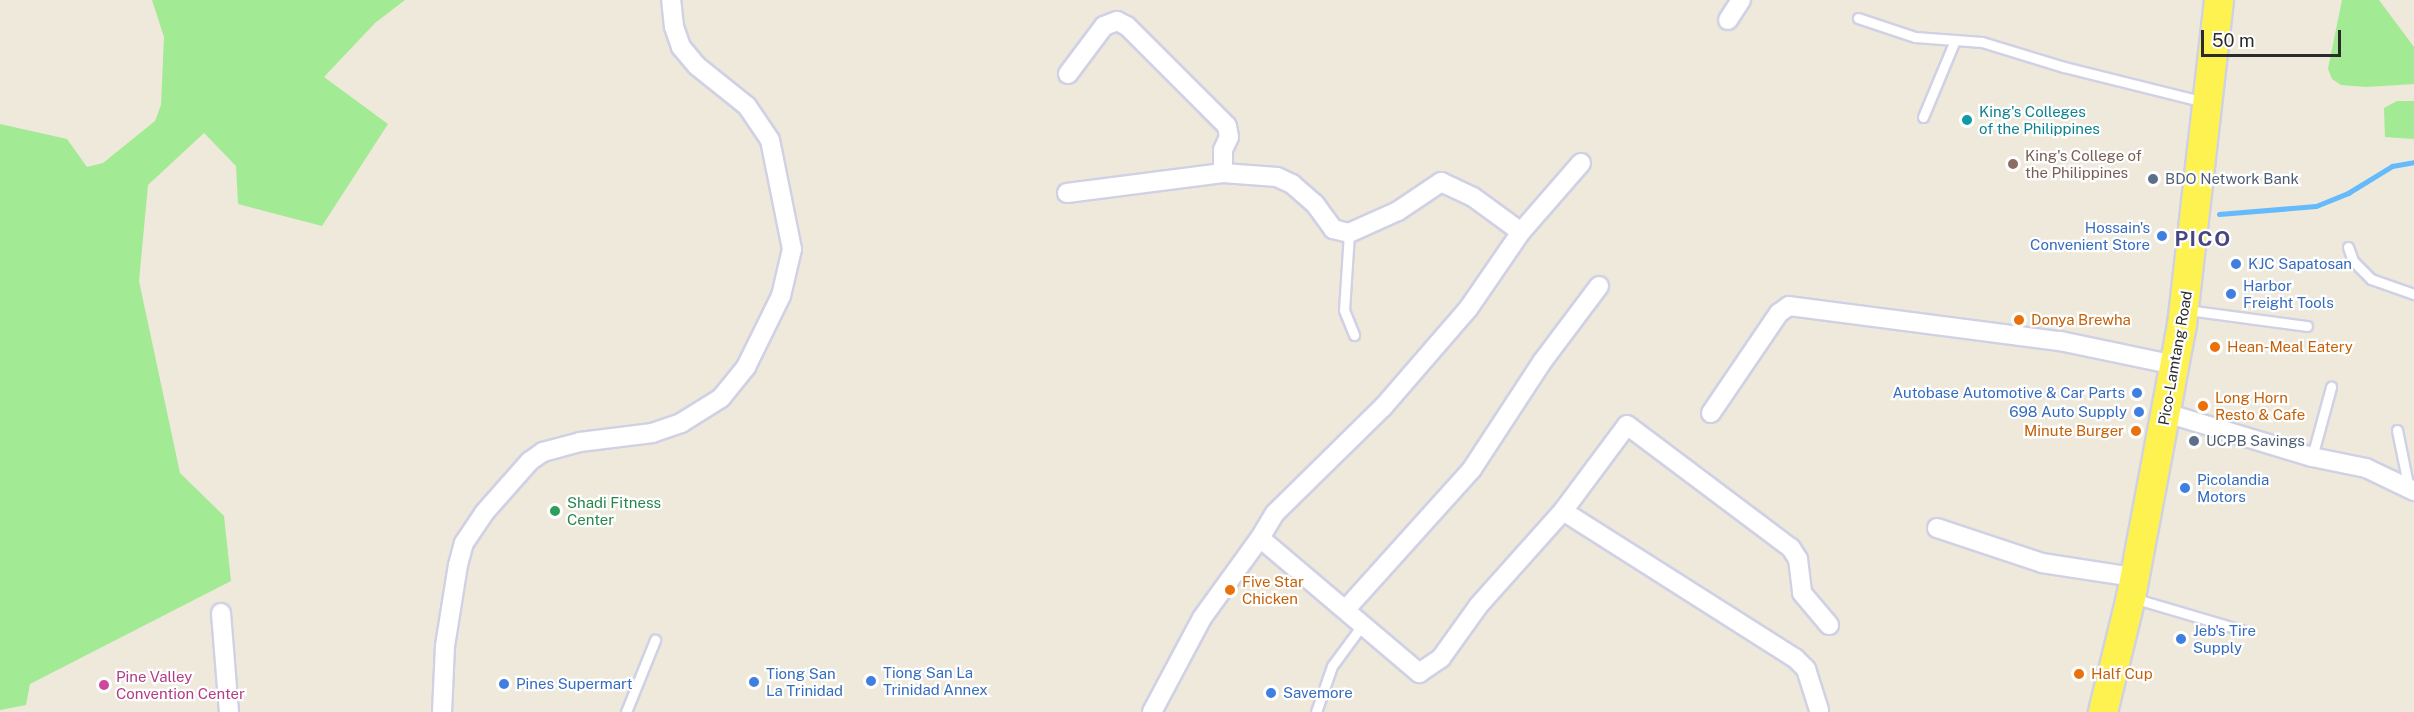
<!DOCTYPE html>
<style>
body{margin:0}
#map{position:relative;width:2414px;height:712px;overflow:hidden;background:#eee9db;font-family:"Public Sans",sans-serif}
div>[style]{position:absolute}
.green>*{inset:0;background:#a2ea93}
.stream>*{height:5px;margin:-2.5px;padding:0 2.5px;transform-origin:2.5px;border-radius:2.5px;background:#64bafa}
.roads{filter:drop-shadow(2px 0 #d1d1e5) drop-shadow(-2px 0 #d1d1e5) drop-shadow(0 2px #d1d1e5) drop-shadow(0 -2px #d1d1e5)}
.lane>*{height:9px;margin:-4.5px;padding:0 4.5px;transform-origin:4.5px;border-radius:4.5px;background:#fff}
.street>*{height:18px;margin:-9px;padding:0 9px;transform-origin:9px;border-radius:9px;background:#fff}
.primary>*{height:28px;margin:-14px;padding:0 14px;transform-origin:14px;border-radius:14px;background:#fef250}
.dots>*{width:16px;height:16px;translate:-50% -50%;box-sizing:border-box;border:3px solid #fff;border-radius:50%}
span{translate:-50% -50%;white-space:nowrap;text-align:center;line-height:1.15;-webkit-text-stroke:4.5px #fff;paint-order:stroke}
.culture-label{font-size:15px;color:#0d838f}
.left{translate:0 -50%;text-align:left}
.education-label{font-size:15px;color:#785e54}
.service-label{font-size:15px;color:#4e5e75}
.shop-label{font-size:15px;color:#366cbe}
.right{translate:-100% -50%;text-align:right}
.food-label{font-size:15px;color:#c56008}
.street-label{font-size:15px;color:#2b2b2b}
.leisure-label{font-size:15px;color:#27864d}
.hotel-label{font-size:15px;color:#b23c85}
.district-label{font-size:21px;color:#464780;font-weight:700;letter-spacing:1.5px}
.scale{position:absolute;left:2201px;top:30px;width:140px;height:27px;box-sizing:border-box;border:3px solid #2b2b2b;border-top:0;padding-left:8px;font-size:18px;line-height:21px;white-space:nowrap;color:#2b2b2b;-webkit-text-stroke:4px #fff;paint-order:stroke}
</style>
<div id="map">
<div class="green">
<div style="clip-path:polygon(152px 0,405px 0,375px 23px,324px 77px,388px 124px,322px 226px,238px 204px,236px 166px,204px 133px,148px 185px,139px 281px,180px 473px,224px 516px,231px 581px,30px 684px,26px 705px,0 710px,0 124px,67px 139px,87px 167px,103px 163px,155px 121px,161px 105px,164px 37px)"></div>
<div style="clip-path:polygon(2342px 0,2379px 0,2414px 47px,2414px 84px,2366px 87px,2341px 85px,2332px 79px,2328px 69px)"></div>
<div style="clip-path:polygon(2397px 101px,2414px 101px,2414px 139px,2385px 137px,2384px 108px)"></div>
</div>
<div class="stream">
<div style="left:2219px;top:214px;width:97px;rotate:-4.7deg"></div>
<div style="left:2316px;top:206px;width:35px;rotate:-22deg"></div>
<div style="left:2348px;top:193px;width:52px;rotate:-31.5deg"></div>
<div style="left:2392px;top:166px;width:22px;rotate:-10deg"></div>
</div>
<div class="roads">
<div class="lane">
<div style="left:1858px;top:18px;width:60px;rotate:18.4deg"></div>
<div style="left:1915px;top:37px;width:67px;rotate:4.3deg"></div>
<div style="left:1982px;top:42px;width:86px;rotate:17deg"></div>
<div style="left:2064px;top:67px;width:144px;rotate:14deg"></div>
<div style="left:1923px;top:117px;width:83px;rotate:-67.4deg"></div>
<div style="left:1349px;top:233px;width:77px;rotate:93.7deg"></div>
<div style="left:1344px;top:310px;width:27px;rotate:68deg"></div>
<div style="left:2348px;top:247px;width:15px;rotate:70deg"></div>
<div style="left:2353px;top:261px;width:25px;rotate:45deg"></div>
<div style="left:2371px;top:279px;width:46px;rotate:19.2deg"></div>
<div style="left:2187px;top:310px;width:121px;rotate:7.6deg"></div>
<div style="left:2397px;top:430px;width:60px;rotate:78.5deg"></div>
<div style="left:2312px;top:457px;width:73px;rotate:-74.8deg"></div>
<div style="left:2133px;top:598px;width:114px;rotate:16.4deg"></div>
<div style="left:626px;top:712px;width:78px;rotate:-68.1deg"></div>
<div style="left:1316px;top:712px;width:49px;rotate:-70.8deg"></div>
<div style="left:1332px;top:666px;width:52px;rotate:-53.6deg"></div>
</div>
<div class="street">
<div style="left:1728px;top:20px;width:24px;rotate:-57deg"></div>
<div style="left:1068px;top:74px;width:60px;rotate:-53.1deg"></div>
<div style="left:1104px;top:26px;width:14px;rotate:-21deg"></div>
<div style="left:1117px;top:21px;width:11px;rotate:27deg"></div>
<div style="left:1127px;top:26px;width:141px;rotate:45deg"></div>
<div style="left:1227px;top:126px;width:11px;rotate:80deg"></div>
<div style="left:1229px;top:137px;width:14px;rotate:115deg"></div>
<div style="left:1223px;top:150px;width:23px;rotate:90deg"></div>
<div style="left:1581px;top:163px;width:91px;rotate:131deg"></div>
<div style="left:1521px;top:232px;width:93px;rotate:124.5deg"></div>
<div style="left:1468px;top:309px;width:130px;rotate:130.9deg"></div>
<div style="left:1383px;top:407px;width:151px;rotate:135.5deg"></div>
<div style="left:1275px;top:513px;width:29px;rotate:121deg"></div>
<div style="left:1260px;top:538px;width:209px;rotate:40.3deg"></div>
<div style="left:1419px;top:673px;width:27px;rotate:-34deg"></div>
<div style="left:1441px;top:658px;width:65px;rotate:-54.4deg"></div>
<div style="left:1479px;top:605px;width:126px;rotate:-48.2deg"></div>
<div style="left:1563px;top:511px;width:107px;rotate:-53.3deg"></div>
<div style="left:1627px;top:425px;width:205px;rotate:36.9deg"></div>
<div style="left:1791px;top:548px;width:13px;rotate:58deg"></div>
<div style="left:1798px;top:559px;width:34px;rotate:83deg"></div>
<div style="left:1802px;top:593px;width:42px;rotate:49.8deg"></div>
<div style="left:1067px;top:193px;width:157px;rotate:-7.3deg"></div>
<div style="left:1223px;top:173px;width:54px;rotate:4.2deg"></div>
<div style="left:1277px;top:177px;width:17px;rotate:25deg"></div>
<div style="left:1292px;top:184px;width:30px;rotate:41deg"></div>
<div style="left:1315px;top:204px;width:31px;rotate:54deg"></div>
<div style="left:1333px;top:229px;width:16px;rotate:14deg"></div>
<div style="left:1349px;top:233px;width:54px;rotate:-24.2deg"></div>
<div style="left:1398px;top:211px;width:52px;rotate:-34deg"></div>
<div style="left:1441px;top:182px;width:35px;rotate:25deg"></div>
<div style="left:1473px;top:197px;width:59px;rotate:36.1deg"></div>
<div style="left:1711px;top:413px;width:121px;rotate:-55.8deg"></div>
<div style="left:1779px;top:313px;width:12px;rotate:-35deg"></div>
<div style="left:1789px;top:306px;width:273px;rotate:7.4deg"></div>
<div style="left:2060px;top:341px;width:117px;rotate:11.8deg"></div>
<div style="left:2166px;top:413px;width:152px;rotate:16.8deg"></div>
<div style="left:2312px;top:457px;width:55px;rotate:11.5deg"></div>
<div style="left:2366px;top:468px;width:53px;rotate:25.6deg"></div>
<div style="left:1563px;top:511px;width:275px;rotate:32.4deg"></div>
<div style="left:1795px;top:658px;width:16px;rotate:45deg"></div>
<div style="left:1806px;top:669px;width:43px;rotate:72.4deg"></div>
<div style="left:1937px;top:528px;width:111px;rotate:18.4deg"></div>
<div style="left:2042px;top:563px;width:93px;rotate:8.7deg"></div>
<div style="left:1347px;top:608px;width:187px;rotate:-48deg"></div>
<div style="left:1472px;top:469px;width:128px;rotate:-56.8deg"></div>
<div style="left:1542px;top:362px;width:95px;rotate:-53.1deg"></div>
<div style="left:221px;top:613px;width:99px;rotate:85.4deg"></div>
<div style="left:442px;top:712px;width:66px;rotate:-87.4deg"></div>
<div style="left:445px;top:646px;width:82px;rotate:-80.9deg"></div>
<div style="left:458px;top:565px;width:23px;rotate:-75deg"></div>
<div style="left:464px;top:543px;width:36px;rotate:-56deg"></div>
<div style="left:484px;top:513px;width:69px;rotate:-48.5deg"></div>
<div style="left:530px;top:461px;width:16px;rotate:-35deg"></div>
<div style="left:543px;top:452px;width:38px;rotate:-15deg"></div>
<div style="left:580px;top:442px;width:73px;rotate:-7.1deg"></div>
<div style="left:652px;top:433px;width:31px;rotate:-19deg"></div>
<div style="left:681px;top:423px;width:47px;rotate:-32deg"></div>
<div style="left:721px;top:398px;width:40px;rotate:-51deg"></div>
<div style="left:746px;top:367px;width:79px;rotate:-63.8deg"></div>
<div style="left:781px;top:296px;width:48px;rotate:-76.8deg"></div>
<div style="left:792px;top:249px;width:111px;rotate:-101.4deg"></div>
<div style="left:770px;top:140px;width:41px;rotate:-124.1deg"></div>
<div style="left:747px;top:106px;width:64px;rotate:-141.3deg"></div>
<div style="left:697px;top:66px;width:25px;rotate:-130deg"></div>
<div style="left:681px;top:47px;width:21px;rotate:-109deg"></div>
<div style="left:674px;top:27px;width:27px;rotate:-96deg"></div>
<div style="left:1152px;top:712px;width:106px;rotate:-62deg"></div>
<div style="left:1202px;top:618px;width:99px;rotate:-54.1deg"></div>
</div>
<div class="primary">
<div style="left:2103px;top:712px;width:118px;rotate:-76.3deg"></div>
<div style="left:2131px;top:597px;width:277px;rotate:-79.4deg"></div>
<div style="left:2182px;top:325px;width:327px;rotate:-83.5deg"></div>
</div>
</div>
<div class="dots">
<div style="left:1967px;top:120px;background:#0f9aa8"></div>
<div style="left:2013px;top:164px;background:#8d6e63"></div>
<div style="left:2153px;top:179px;background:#5c6f8a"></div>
<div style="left:2162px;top:236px;background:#3f7fe0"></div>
<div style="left:2236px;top:264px;background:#3f7fe0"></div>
<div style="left:2231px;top:294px;background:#3f7fe0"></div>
<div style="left:2019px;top:320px;background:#e8710a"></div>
<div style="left:2215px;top:347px;background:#e8710a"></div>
<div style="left:2137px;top:393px;background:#3f7fe0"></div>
<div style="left:2203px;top:406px;background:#e8710a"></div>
<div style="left:2139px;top:412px;background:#3f7fe0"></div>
<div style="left:2136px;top:431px;background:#e8710a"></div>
<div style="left:2194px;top:441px;background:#5c6f8a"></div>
<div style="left:2185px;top:488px;background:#3f7fe0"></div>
<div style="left:555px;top:511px;background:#2e9e5b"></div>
<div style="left:1230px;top:590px;background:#e8710a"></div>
<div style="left:2181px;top:639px;background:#3f7fe0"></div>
<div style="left:2079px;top:674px;background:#e8710a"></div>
<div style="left:871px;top:681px;background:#3f7fe0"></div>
<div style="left:754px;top:682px;background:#3f7fe0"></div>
<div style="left:504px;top:684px;background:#3f7fe0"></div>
<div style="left:104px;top:685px;background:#d1479c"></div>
<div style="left:1271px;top:693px;background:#3f7fe0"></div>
</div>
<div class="culture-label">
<span class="left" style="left:1979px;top:120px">King's Colleges<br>of the Philippines</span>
</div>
<div class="education-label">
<span class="left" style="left:2025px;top:164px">King's College of<br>the Philippines</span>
</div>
<div class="service-label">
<span class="left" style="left:2165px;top:179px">BDO Network Bank</span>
<span class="left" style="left:2206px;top:441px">UCPB Savings</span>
</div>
<div class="shop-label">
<span class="right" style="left:2150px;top:236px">Hossain's<br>Convenient Store</span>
<span class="left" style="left:2248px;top:264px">KJC Sapatosan</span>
<span class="left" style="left:2243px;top:294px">Harbor<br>Freight Tools</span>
<span class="right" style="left:2125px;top:393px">Autobase Automotive &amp; Car Parts</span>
<span class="right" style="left:2127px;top:412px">698 Auto Supply</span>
<span class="left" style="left:2197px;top:488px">Picolandia<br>Motors</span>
<span class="left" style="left:2193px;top:639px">Jeb's Tire<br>Supply</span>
<span class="left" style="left:883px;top:681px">Tiong San La<br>Trinidad Annex</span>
<span class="left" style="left:766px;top:682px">Tiong San<br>La Trinidad</span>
<span class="left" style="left:516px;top:684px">Pines Supermart</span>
<span class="left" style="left:1283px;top:693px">Savemore</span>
</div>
<div class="food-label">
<span class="left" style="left:2031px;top:320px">Donya Brewha</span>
<span class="left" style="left:2227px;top:347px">Hean-Meal Eatery</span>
<span class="left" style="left:2215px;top:406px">Long Horn<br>Resto &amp; Cafe</span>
<span class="right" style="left:2124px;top:431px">Minute Burger</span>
<span class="left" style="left:1242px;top:590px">Five Star<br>Chicken</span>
<span class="left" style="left:2091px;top:674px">Half Cup</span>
</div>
<div class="street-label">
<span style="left:2175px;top:358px;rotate:-80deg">Pico-Lamtang Road</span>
</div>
<div class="leisure-label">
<span class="left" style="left:567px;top:511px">Shadi Fitness<br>Center</span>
</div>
<div class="hotel-label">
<span class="left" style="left:116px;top:685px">Pine Valley<br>Convention Center</span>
</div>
<div class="district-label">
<span style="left:2203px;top:239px">PICO</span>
</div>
<div class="scale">50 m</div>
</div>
